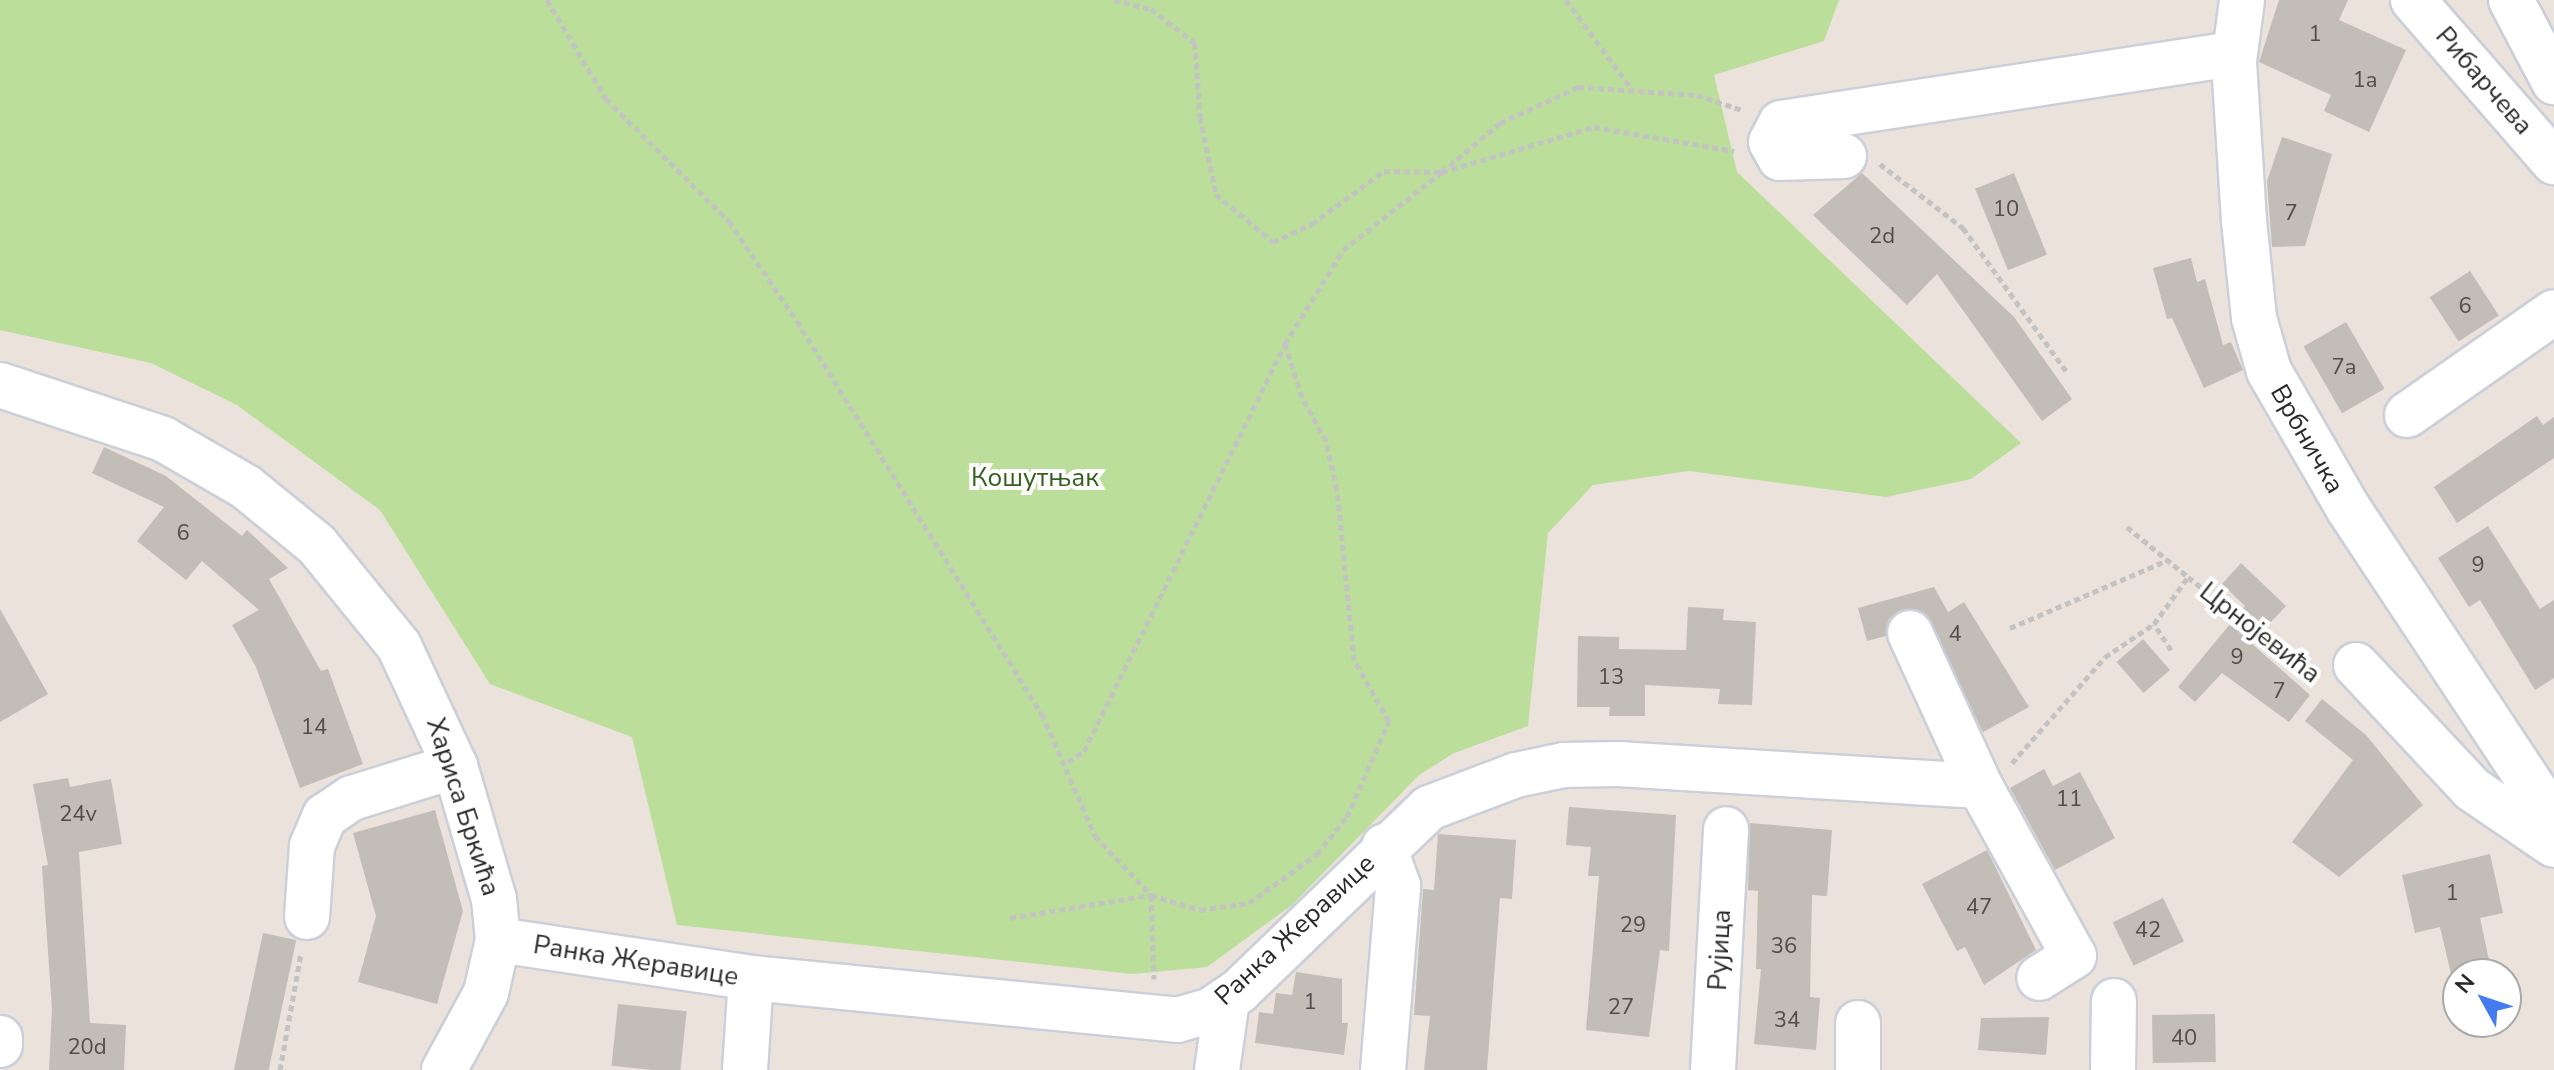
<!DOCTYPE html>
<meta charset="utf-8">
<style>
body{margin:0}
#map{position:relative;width:2554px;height:1070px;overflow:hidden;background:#eae2db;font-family:"Nunito Sans",sans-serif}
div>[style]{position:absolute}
.green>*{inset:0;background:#bbde9a}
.building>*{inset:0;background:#c3bdb7;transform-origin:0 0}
.path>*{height:5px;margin-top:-2.5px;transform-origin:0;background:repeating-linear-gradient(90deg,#c3c3c3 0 6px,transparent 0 10px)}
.roads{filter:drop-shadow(2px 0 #cacfda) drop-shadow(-2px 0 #cacfda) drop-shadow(0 2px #cacfda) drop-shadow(0 -2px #cacfda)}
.minor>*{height:44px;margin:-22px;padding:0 22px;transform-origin:22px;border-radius:22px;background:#fff}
span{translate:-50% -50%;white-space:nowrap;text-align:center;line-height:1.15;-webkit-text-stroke:8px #fff;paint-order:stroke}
.number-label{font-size:22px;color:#504e4c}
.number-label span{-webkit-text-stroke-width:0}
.street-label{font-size:26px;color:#292929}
.park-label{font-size:26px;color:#35611e}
.north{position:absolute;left:2442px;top:958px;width:80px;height:80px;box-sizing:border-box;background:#fff;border:2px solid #a9a9a9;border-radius:50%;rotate:310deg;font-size:22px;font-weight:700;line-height:32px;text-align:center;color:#292929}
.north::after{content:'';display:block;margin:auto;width:28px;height:36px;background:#447cef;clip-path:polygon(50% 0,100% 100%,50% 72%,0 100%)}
</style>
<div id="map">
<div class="green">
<div style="clip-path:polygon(0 0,1839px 0,1824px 41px,1714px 75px,1737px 172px,2021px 443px,1971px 479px,1886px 497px,1689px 471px,1593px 485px,1548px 533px,1528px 726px,1454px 753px,1419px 775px,1292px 905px,1207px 967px,1133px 974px,677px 925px,632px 737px,490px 684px,380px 510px,237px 405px,151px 363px,0 330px)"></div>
</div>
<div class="building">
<div style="clip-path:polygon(2279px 0,2348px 0,2339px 20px,2406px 50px,2369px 132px,2324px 111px,2331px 95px,2259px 62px)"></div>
<div style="clip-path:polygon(2282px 137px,2332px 154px,2305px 246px,2272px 247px,2267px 181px)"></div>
<div style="clip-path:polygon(1862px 173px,2014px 317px,2072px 399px,2042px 421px,1937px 274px,1907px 305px,1813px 215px)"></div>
<div style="left:2014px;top:173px;width:88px;height:42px;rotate:68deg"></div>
<div style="clip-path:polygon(2191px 258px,2197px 282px,2205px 279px,2223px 345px,2231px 342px,2243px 370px,2204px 388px,2172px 318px,2167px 319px,2153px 268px)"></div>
<div style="left:2470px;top:271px;width:53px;height:48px;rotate:57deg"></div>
<div style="left:2346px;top:322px;width:77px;height:49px;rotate:60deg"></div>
<div style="clip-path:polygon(2537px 416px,2543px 425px,2554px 417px,2554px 458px,2457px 523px,2434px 487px)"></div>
<div style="clip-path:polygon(104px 447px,166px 476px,242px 536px,247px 530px,288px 568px,269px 579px,321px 671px,328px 669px,363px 764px,300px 788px,256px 667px,232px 625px,259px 610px,202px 561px,186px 580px,137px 541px,164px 507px,92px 473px)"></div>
<div style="clip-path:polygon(2488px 526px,2540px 609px,2554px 600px,2554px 678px,2535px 690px,2480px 600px,2469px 607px,2438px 558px)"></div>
<div style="clip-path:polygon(2241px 563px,2286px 606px,2251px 643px,2310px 695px,2289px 722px,2222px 673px,2195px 702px,2178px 687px,2245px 606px,2222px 584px)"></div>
<div style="clip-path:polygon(1934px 587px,1948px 612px,1964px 602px,2029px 707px,1983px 732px,1924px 612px,1899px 611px,1889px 619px,1886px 636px,1867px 641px,1858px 608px)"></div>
<div style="clip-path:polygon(1688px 607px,1724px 609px,1723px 620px,1756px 622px,1752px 705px,1718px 704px,1720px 689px,1645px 685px,1645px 716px,1609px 716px,1610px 707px,1577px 707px,1578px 636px,1619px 637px,1619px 649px,1686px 650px)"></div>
<div style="clip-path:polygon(0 609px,48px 694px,0 722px)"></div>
<div style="left:2143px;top:639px;width:41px;height:35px;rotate:49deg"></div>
<div style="clip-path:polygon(2322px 699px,2366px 735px,2423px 805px,2339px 877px,2292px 842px,2353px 760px,2305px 721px)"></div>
<div style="clip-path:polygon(2044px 769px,2053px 786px,2080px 772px,2115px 838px,2055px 870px,2010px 788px)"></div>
<div style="clip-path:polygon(68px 778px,70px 787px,111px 779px,122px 844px,79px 852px,90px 1023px,126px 1025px,124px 1070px,49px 1070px,52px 1009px,42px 866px,48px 865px,33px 784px)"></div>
<div style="clip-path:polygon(1569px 807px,1676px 815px,1669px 951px,1660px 950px,1649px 1037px,1586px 1030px,1599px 876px,1588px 876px,1591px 847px,1566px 845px)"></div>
<div style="clip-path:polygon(435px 810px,463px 911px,437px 1004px,358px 982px,376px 916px,353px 833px)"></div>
<div style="clip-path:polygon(1750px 823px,1832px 830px,1827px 896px,1812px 895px,1810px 997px,1820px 998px,1816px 1050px,1754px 1044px,1761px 969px,1756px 969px,1758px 891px,1748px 890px)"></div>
<div style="clip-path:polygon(1438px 834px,1516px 840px,1512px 899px,1500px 898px,1487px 1070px,1424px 1070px,1430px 1016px,1414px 1015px,1423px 889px,1434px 890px)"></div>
<div style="clip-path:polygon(1987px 850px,2036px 950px,1984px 985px,1965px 947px,1957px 951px,1922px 884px)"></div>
<div style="clip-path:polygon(2490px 854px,2503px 913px,2480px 918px,2492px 974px,2451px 974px,2440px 927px,2415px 933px,2402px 875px)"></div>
<div style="left:2163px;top:898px;width:48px;height:56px;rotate:64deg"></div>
<div style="left:263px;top:933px;width:34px;height:140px;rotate:12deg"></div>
<div style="clip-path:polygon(1296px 972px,1342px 979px,1342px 1023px,1348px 1023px,1344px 1055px,1255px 1043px,1259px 1012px,1273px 1014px,1276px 993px,1292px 995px)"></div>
<div style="left:618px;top:1004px;width:69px;height:62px;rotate:6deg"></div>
<div style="left:2215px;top:1014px;width:48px;height:63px;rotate:89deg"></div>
<div style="clip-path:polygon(2049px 1017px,2046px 1055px,1978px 1050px,1981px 1018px)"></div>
</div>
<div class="path">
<div style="left:547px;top:0;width:115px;rotate:59.2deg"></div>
<div style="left:606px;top:99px;width:173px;rotate:44.8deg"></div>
<div style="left:729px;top:221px;width:121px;rotate:55.8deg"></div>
<div style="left:797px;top:321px;width:463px;rotate:58.1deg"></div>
<div style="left:1042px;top:714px;width:133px;rotate:66.5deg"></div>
<div style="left:1095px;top:836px;width:81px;rotate:46.5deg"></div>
<div style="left:1151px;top:895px;width:51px;rotate:17deg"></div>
<div style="left:1200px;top:910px;width:49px;rotate:-8.1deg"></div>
<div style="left:1249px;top:903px;width:84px;rotate:-35.8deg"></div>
<div style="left:1317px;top:854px;width:48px;rotate:-51deg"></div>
<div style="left:1347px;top:817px;width:105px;rotate:-66.4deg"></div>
<div style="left:1389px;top:721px;width:70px;rotate:-119.8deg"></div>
<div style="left:1354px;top:660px;width:171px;rotate:-95.7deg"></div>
<div style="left:1337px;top:490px;width:50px;rotate:-102.7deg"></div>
<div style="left:1326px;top:441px;width:50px;rotate:-118.6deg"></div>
<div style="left:1302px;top:397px;width:56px;rotate:-107.8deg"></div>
<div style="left:1114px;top:0;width:38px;rotate:14deg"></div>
<div style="left:1151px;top:9px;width:56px;rotate:37.7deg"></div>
<div style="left:1195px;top:43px;width:74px;rotate:86.1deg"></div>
<div style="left:1200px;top:117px;width:79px;rotate:78.3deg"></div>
<div style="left:1216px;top:194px;width:75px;rotate:40.1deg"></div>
<div style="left:1273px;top:242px;width:43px;rotate:-24.8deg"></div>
<div style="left:1312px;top:224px;width:89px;rotate:-36.4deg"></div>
<div style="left:1384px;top:171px;width:58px;rotate:1deg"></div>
<div style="left:1442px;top:172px;width:76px;rotate:-40.2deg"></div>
<div style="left:1500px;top:123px;width:86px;rotate:-24.8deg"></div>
<div style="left:1578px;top:87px;width:119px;rotate:3.8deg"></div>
<div style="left:1697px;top:95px;width:47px;rotate:18.4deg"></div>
<div style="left:1566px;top:0;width:113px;rotate:53.6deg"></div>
<div style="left:1880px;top:164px;width:105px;rotate:37.6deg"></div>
<div style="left:1963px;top:228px;width:176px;rotate:54.2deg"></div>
<div style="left:2127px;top:527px;width:79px;rotate:39.3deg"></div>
<div style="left:2010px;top:628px;width:172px;rotate:-23.3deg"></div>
<div style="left:2171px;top:650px;width:31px;rotate:-123deg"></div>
<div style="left:2154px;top:624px;width:58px;rotate:-54.1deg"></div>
<div style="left:2188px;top:577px;width:163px;rotate:37.8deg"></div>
<div style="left:1068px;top:762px;width:19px;rotate:-35deg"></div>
<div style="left:1084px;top:751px;width:454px;rotate:-63.7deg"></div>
<div style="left:1285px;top:344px;width:110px;rotate:-58.3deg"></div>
<div style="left:1343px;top:250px;width:126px;rotate:-38.2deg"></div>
<div style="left:1442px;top:172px;width:159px;rotate:-16.5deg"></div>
<div style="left:1594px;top:127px;width:142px;rotate:9.7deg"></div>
<div style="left:2012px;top:763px;width:141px;rotate:-48.7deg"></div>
<div style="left:2105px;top:657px;width:59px;rotate:-34deg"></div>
<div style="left:1010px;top:918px;width:143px;rotate:-9.3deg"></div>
<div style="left:1151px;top:895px;width:84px;rotate:88deg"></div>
<div style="left:280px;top:1070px;width:119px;rotate:-79.8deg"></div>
</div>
<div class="roads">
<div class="minor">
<div style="left:2242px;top:0;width:63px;rotate:97.4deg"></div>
<div style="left:2234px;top:62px;width:159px;rotate:86.4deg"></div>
<div style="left:2244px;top:221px;width:98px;rotate:84.1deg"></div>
<div style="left:2254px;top:318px;width:55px;rotate:74.2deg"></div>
<div style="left:2269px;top:371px;width:158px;rotate:60deg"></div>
<div style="left:2348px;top:508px;width:373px;rotate:56.5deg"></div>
<div style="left:2413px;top:0;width:215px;rotate:49deg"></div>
<div style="left:2511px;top:0;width:93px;rotate:62.3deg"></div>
<div style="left:1844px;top:156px;width:64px;rotate:178.2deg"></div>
<div style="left:1780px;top:158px;width:18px;rotate:-119deg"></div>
<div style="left:1771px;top:142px;width:21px;rotate:-62deg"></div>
<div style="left:1781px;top:123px;width:458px;rotate:-8.7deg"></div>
<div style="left:0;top:385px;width:172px;rotate:18.3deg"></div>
<div style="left:163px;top:439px;width:96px;rotate:30deg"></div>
<div style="left:246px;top:487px;width:92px;rotate:39.2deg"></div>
<div style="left:317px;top:545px;width:130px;rotate:50.9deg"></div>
<div style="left:399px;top:646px;width:132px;rotate:65deg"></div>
<div style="left:455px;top:766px;width:139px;rotate:73.7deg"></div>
<div style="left:494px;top:899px;width:41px;rotate:84.4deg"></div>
<div style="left:498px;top:940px;width:54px;rotate:102.8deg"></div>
<div style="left:486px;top:993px;width:88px;rotate:118.6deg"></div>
<div style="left:2407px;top:415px;width:179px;rotate:-35deg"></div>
<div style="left:1910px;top:633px;width:168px;rotate:65.4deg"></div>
<div style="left:1980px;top:786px;width:194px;rotate:61.1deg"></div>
<div style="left:2074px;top:956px;width:41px;rotate:147.8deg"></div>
<div style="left:2356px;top:665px;width:170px;rotate:46.9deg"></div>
<div style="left:2472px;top:789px;width:99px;rotate:34.3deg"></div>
<div style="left:307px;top:917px;width:71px;rotate:-86deg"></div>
<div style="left:312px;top:846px;width:33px;rotate:-67deg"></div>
<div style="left:325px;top:816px;width:32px;rotate:-34deg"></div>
<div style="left:352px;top:798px;width:108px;rotate:-17.3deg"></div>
<div style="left:498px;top:940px;width:256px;rotate:8.5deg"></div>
<div style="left:751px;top:978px;width:428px;rotate:5.6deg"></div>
<div style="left:1177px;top:1020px;width:35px;rotate:-16deg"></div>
<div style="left:1211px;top:1010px;width:34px;rotate:-34deg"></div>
<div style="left:1239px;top:991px;width:264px;rotate:-43.9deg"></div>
<div style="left:1429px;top:808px;width:93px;rotate:-20.8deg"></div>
<div style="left:1516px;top:775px;width:49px;rotate:-11.8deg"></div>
<div style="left:1564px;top:765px;width:54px;rotate:-1.1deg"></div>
<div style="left:1618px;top:764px;width:363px;rotate:3.5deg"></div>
<div style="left:1858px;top:1023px;width:47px;rotate:90deg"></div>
<div style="left:0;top:1038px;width:7px;rotate:90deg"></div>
<div style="left:745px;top:1070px;width:92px;rotate:-86.3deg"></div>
<div style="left:1217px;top:1070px;width:71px;rotate:-81.9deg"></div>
<div style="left:1383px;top:1070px;width:185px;rotate:-85.3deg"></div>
<div style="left:1398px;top:886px;width:42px;rotate:-109.3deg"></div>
<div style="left:1713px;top:1070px;width:241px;rotate:-86.9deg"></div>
<div style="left:2113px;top:1070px;width:69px;rotate:-89.2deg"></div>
</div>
</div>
<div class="number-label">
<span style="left:2315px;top:35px">1</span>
<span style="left:2365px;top:81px">1a</span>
<span style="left:2006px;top:210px">10</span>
<span style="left:2291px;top:214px">7</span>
<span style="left:1882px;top:237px">2d</span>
<span style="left:2465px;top:307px">6</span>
<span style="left:2344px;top:368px">7a</span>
<span style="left:183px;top:534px">6</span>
<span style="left:2478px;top:566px">9</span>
<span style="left:1955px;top:635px">4</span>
<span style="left:2237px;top:658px">9</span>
<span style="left:1611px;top:678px">13</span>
<span style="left:2279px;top:692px">7</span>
<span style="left:314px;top:728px">14</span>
<span style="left:2069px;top:800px">11</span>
<span style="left:78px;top:815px">24v</span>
<span style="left:2452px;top:894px">1</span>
<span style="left:1979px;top:908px">47</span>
<span style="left:1633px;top:926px">29</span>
<span style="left:2148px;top:931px">42</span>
<span style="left:1784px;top:947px">36</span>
<span style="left:1310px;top:1003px">1</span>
<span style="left:1621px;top:1008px">27</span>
<span style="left:1787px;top:1021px">34</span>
<span style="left:2184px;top:1039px">40</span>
<span style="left:87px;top:1048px">20d</span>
</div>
<div class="street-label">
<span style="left:2484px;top:81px;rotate:49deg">Рибарчева</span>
<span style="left:2307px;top:439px;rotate:60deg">Врбничка</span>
<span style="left:2260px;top:633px;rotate:38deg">Црнојевића</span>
<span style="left:463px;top:807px;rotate:72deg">Хариса Бркића</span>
<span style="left:1295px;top:930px;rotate:-43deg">Ранка Жеравице</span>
<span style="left:1720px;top:950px;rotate:-87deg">Рујица</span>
<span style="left:636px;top:961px;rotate:9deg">Ранка Жеравице</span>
</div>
<div class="park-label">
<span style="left:1035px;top:478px">Кошутњак</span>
</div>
<div class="north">N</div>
</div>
